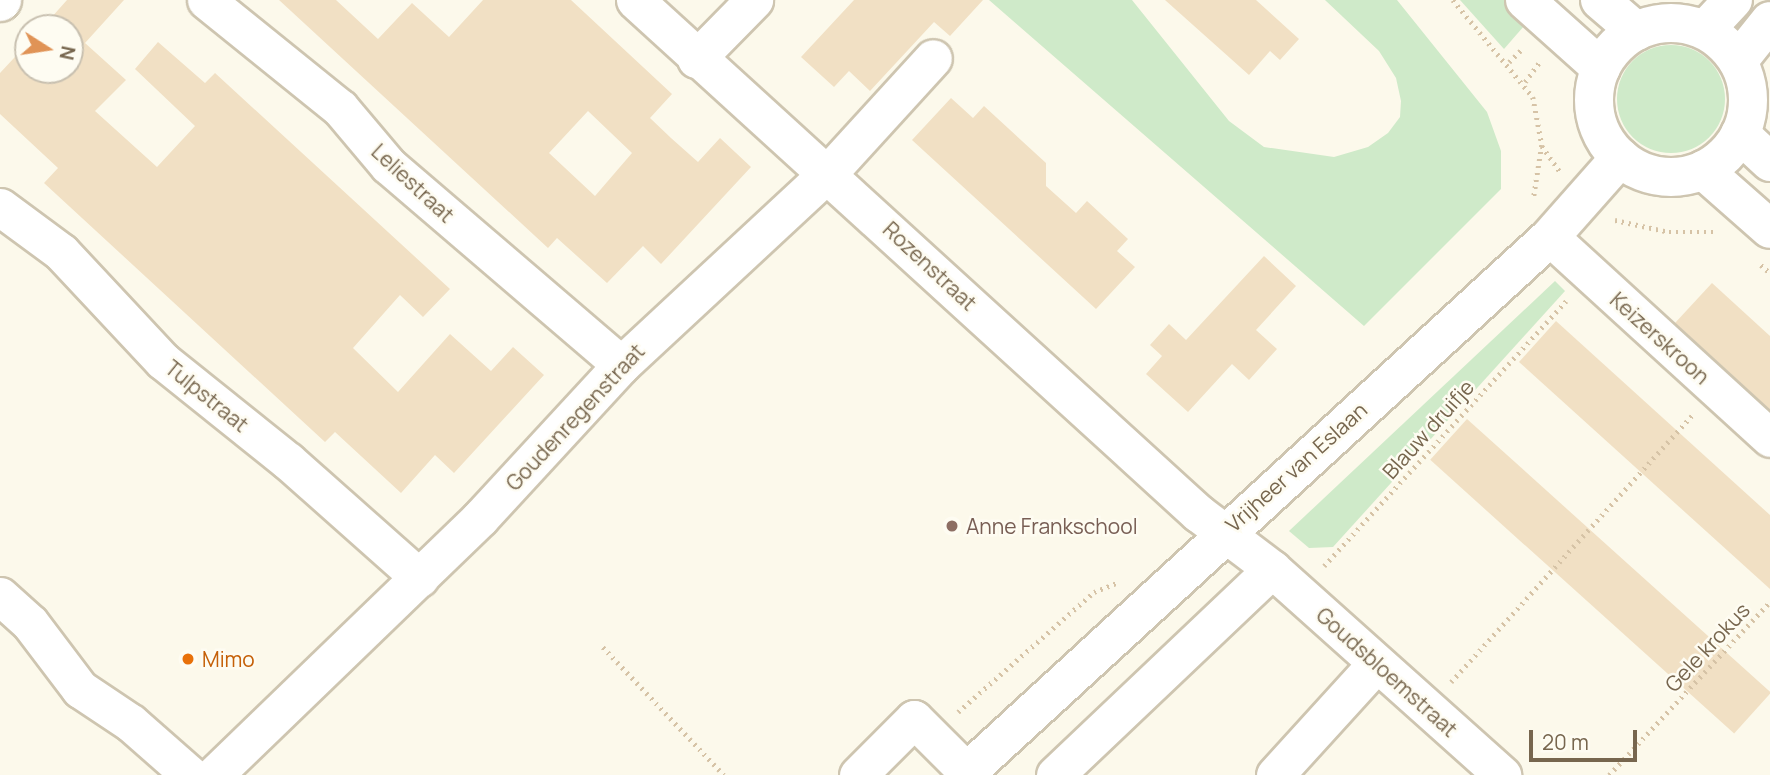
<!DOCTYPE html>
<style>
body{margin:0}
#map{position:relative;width:1770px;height:775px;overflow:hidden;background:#fcf9eb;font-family:Manrope,sans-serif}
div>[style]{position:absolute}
.green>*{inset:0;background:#cfeac9}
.round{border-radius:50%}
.building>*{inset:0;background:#f1e0c4;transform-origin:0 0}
.path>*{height:4.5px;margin-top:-2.25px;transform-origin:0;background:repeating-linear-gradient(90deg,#d6c3a6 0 2px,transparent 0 7px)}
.roads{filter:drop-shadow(2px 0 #cec5b0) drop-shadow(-2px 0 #cec5b0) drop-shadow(0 2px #cec5b0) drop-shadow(0 -2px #cec5b0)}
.street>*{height:37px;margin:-18.5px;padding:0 18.5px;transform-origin:18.5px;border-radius:18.5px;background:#fff}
.secondary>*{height:38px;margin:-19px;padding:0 19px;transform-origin:19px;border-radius:19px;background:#fff}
.secondary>.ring{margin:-19px;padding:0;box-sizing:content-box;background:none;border:38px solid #fff;border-radius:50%}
.dots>*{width:19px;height:19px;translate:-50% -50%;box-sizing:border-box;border:4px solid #fefcf2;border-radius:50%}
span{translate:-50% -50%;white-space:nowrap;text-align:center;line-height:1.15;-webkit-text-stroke:5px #fefcf2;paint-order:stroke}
.street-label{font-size:21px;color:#77664e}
.education-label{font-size:21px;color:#785e54}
.left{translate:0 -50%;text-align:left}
.food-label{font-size:21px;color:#c56008}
.north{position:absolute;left:14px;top:14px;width:70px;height:70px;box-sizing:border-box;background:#fefcf2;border:2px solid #c8c0b0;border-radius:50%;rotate:102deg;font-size:19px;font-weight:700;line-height:28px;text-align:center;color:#77664e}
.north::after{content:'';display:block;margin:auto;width:24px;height:32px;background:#e09356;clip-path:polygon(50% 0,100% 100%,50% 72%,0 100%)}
.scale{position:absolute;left:1529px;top:730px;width:108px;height:32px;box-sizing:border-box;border:4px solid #77664e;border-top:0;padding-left:9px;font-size:21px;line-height:24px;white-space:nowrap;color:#77664e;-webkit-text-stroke:5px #fefcf2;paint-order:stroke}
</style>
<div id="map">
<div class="green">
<div style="clip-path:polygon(989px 0,1132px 0,1229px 121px,1264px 147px,1334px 157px,1368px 147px,1388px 133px,1400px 117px,1401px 101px,1396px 78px,1379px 51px,1325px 0,1397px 0,1487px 112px,1501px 151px,1501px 189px,1364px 326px)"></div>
<div style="clip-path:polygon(1460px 0,1510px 0,1531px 18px,1504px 49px)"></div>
<div class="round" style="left:1617px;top:45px;width:108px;height:108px"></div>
<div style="clip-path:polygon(1555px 281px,1565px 291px,1333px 547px,1309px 548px,1289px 531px)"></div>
</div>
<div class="building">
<div style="clip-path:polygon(67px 0,124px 0,85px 43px,126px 80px,95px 111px,157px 167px,195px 126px,135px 69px,158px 42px,205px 83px,215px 73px,450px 289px,423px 317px,400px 295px,353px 348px,398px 392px,450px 334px,491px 371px,513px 347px,544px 375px,454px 473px,435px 455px,401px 493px,335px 432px,325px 442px,44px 183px,58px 168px,0 114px,0 73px,28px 43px,28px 70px,70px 70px,70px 28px,42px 28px)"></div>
<div style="clip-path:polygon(evenodd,279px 0,336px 0,378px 39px,412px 3px,449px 37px,483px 0,571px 0,672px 94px,650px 118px,671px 138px,698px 162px,720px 138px,751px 167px,661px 264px,643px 246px,607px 283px,557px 238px,548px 248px,279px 0,588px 111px,632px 153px,595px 196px,549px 153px,588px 111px)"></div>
<div style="clip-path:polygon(854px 0,983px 0,950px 36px,934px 22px,870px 91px,849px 71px,834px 87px,801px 57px)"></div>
<div style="clip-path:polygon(1165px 0,1256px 0,1299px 39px,1280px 60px,1270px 51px,1249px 75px)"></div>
<div style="clip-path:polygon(951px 98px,973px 118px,984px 106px,1046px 163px,1046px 186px,1076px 213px,1087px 201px,1128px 239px,1117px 251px,1135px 267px,1096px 309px,912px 140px)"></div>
<div style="clip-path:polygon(1264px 256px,1296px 286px,1256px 330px,1277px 349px,1249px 380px,1232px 364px,1188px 412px,1146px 374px,1162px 356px,1150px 345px,1169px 324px,1186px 340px)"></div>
<div style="clip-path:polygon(1712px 283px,1770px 336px,1770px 410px,1675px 323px)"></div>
<div style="clip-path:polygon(1556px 321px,1770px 515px,1770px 589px,1519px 362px)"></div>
<div style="left:1467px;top:419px;width:409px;height:55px;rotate:42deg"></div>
</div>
<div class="path">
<div style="left:1453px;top:0;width:126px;rotate:50.5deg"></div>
<div style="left:1533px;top:97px;width:49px;rotate:79.4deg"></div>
<div style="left:1542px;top:145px;width:52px;rotate:98.9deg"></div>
<div style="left:1509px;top:62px;width:20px;rotate:-45deg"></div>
<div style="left:1525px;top:82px;width:24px;rotate:-54deg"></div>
<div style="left:1542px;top:146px;width:33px;rotate:55deg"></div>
<div style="left:1615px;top:220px;width:55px;rotate:12.5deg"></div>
<div style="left:1669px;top:232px;width:47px"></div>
<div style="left:1761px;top:265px;width:12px;rotate:42deg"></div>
<div style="left:1324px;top:566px;width:359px;rotate:-47.6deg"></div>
<div style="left:603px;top:647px;width:176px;rotate:46.6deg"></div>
<div style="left:1451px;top:682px;width:360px;rotate:-47.9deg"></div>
<div style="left:958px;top:712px;width:181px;rotate:-41.4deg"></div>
<div style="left:1094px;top:592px;width:24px;rotate:-22deg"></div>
<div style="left:1609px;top:775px;width:236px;rotate:-47.1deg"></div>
</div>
<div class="roads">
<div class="street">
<div style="left:206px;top:0;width:172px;rotate:38.9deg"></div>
<div style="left:340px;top:108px;width:75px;rotate:49.9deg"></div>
<div style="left:388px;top:165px;width:307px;rotate:40.6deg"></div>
<div style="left:635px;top:0;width:762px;rotate:42.34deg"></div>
<div style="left:1198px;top:513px;width:93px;rotate:37.1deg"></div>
<div style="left:1272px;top:569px;width:309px;rotate:41.8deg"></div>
<div style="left:0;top:2px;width:3px;rotate:-45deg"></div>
<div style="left:696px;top:59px;width:83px;rotate:-45.5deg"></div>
<div style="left:0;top:207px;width:76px;rotate:36.4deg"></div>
<div style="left:61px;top:252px;width:149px;rotate:46.9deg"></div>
<div style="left:163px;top:361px;width:160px;rotate:38.7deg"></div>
<div style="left:288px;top:461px;width:176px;rotate:41.6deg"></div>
<div style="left:1550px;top:237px;width:298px;rotate:42.4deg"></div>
<div style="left:0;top:596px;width:40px;rotate:42deg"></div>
<div style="left:30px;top:623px;width:83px;rotate:52.9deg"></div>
<div style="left:80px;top:689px;width:61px;rotate:33.7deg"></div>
<div style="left:131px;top:723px;width:79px;rotate:41.4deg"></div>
<div style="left:214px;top:775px;width:370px;rotate:-44deg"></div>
<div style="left:480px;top:518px;width:208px;rotate:-47.3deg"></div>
<div style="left:621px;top:365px;width:284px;rotate:-42.9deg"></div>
<div style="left:829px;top:172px;width:154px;rotate:-47.6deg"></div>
<div style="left:858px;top:775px;width:79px;rotate:-45deg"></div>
<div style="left:914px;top:719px;width:75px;rotate:45deg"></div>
<div style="left:1055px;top:775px;width:299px;rotate:-43.5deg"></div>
<div style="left:1275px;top:775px;width:151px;rotate:-47.7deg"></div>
</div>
<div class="secondary">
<div style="left:1525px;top:0;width:102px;rotate:41.8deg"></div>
<div style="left:1600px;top:0;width:48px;rotate:40.7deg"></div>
<div class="ring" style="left:1594px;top:23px;width:116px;height:116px"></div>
<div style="left:1705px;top:30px;width:41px;rotate:-47deg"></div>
<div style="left:1738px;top:61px;width:51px;rotate:-51.3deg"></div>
<div style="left:1740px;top:134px;width:41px;rotate:43deg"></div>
<div style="left:1703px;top:170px;width:89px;rotate:41.4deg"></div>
<div style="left:964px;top:775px;width:796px;rotate:-42.55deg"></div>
<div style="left:1550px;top:237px;width:106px;rotate:-48.5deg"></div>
</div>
</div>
<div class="dots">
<div style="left:952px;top:526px;background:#8d6e63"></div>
<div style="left:188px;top:659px;background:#e8710a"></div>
</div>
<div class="street-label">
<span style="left:413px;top:183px;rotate:43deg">Leliestraat</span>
<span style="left:930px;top:266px;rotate:43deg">Rozenstraat</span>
<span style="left:1660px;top:338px;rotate:42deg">Keizerskroon</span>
<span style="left:207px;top:396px;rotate:39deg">Tulpstraat</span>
<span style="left:575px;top:417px;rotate:-47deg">Goudenregenstraat</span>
<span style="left:1428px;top:429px;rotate:-48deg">Blauw druifje</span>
<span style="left:1296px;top:467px;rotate:-42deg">Vrijheer van Eslaan</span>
<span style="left:1707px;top:647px;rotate:-47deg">Gele krokus</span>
<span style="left:1387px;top:672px;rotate:42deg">Goudsbloemstraat</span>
</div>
<div class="education-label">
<span class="left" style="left:966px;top:526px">Anne Frankschool</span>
</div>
<div class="food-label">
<span class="left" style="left:202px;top:659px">Mimo</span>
</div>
<div class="north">N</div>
<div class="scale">20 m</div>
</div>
